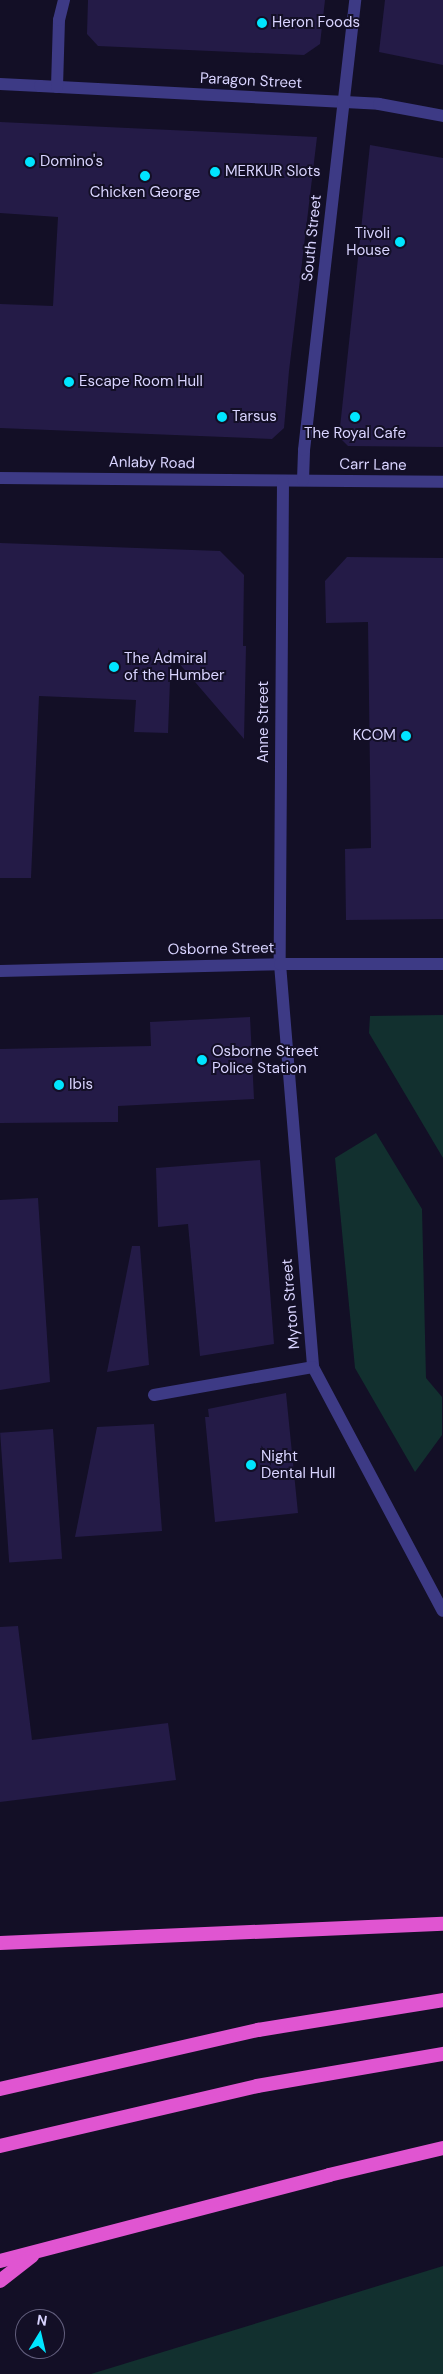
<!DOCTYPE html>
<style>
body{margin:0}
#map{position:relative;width:443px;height:2374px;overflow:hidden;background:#130f26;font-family:"DM Sans",sans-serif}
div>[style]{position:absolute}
.green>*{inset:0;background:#12302f}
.building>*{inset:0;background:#241b47;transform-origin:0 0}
.pedestrian>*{height:12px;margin:-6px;padding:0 6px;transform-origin:6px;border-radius:6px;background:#3d3a85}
.minor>*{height:12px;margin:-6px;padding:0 6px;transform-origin:6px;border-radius:6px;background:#3d3a85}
.trunk>*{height:14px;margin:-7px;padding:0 7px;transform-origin:7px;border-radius:7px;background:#e055d1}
.dots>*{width:14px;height:14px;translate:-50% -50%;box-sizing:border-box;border:2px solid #130f26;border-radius:50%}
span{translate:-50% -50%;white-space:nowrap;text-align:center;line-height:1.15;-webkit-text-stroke:4px #130f26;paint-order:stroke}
.poi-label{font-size:15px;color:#d9d4ff}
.left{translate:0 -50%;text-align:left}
.right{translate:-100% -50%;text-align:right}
.street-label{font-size:15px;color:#d9d4ff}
.north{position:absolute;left:15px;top:2309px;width:50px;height:50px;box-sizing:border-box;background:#130f26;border:1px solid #625e7d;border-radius:50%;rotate:9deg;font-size:14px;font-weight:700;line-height:20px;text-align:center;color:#d9d4ff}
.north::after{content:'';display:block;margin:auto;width:18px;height:22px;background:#00e5ff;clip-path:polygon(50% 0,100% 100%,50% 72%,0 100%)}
</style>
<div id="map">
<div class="green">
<div style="clip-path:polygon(443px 1015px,443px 1158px,369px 1033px,370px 1016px)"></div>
<div style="clip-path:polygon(376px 1133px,422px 1209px,426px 1378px,442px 1397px,442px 1435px,415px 1472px,355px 1368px,335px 1158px)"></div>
<div style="clip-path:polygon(443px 2266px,443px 2374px,91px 2374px)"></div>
</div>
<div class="building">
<div style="clip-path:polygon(88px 0,325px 0,320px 44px,304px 55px,98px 46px,87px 34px)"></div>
<div style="clip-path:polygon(385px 0,443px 0,443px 65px,379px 52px)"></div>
<div style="clip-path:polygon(0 122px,317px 137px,289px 371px,284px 428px,272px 439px,0 428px,0 304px,53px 306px,58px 217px,0 213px)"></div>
<div style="clip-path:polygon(370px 145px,443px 158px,443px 447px,348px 446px,339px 437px)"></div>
<div style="clip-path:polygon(0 543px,220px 551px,244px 575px,243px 646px,246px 646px,244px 739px,171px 654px,168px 733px,134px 732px,136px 700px,39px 696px,31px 878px,0 878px)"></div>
<div style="clip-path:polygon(347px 557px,443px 558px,443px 919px,346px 920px,345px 849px,371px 848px,368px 622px,326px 623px,325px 581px)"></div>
<div style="clip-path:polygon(250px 1017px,254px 1099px,118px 1106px,118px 1122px,0 1123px,0 1049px,151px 1046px,150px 1022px)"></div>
<div style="clip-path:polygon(260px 1160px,274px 1344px,200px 1356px,188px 1224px,158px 1227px,156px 1168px)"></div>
<div style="clip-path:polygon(38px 1198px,50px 1382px,0 1390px,0 1200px)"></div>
<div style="clip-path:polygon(132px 1246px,140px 1246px,149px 1365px,107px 1372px)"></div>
<div style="clip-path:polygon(286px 1393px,298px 1513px,215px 1522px,205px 1417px,209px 1417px,208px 1409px)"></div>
<div style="clip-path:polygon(154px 1424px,162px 1531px,75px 1537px,97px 1427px)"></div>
<div style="left:53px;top:1429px;width:130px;height:53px;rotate:86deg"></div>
<div style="clip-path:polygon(18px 1626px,32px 1740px,168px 1723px,176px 1780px,0 1802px,0 1627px)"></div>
</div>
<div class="pedestrian">
<div style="left:0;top:84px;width:40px;rotate:2.9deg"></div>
</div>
<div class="minor">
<div style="left:40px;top:86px;width:339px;rotate:3deg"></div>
<div style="left:379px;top:104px;width:65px;rotate:10.6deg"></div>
<div style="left:57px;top:87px;width:67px;rotate:-88.3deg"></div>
<div style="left:59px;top:20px;width:21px;rotate:-76deg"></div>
<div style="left:0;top:478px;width:443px;rotate:0.5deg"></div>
<div style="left:303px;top:480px;width:30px;rotate:-88deg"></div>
<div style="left:304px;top:450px;width:453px;rotate:-83.5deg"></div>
<div style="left:283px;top:481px;width:483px;rotate:90.4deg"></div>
<div style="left:280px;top:964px;width:404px;rotate:85.3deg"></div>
<div style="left:313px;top:1367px;width:276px;rotate:62deg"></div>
<div style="left:0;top:971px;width:280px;rotate:-1.4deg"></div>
<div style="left:280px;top:964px;width:163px"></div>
<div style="left:154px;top:1395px;width:161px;rotate:-10deg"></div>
</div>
<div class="trunk">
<div style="left:0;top:1943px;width:443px;rotate:-2.5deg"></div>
<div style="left:0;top:2089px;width:265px;rotate:-12.9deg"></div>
<div style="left:258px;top:2030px;width:187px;rotate:-9.2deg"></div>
<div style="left:0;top:2146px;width:264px;rotate:-13.1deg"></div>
<div style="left:257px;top:2086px;width:189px;rotate:-9.8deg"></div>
<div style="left:0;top:2261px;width:340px;rotate:-14.6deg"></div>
<div style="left:329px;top:2175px;width:117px;rotate:-13.3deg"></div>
<div style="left:0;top:2281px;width:41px;rotate:-38deg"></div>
</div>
<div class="dots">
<div style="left:262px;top:23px;background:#00e5ff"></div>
<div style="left:30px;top:162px;background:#00e5ff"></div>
<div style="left:215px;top:172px;background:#00e5ff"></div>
<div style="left:145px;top:176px;background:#00e5ff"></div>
<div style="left:400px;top:242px;background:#00e5ff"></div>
<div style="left:69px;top:382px;background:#00e5ff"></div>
<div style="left:222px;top:417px;background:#00e5ff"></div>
<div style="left:355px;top:417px;background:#00e5ff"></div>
<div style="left:114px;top:667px;background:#00e5ff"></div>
<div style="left:406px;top:736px;background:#00e5ff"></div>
<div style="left:202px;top:1060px;background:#00e5ff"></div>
<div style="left:59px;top:1085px;background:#00e5ff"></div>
<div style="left:251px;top:1465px;background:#00e5ff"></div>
</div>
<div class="poi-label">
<span class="left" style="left:272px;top:23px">Heron Foods</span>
<span class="left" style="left:40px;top:162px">Domino's</span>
<span class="left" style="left:225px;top:172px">MERKUR Slots</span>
<span style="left:145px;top:193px">Chicken George</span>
<span class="right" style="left:390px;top:242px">Tivoli<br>House</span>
<span class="left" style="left:79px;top:382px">Escape Room Hull</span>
<span class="left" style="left:232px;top:417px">Tarsus</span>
<span style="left:355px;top:434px">The Royal Cafe</span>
<span class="left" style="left:124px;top:667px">The Admiral<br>of the Humber</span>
<span class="right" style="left:396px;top:736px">KCOM</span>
<span class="left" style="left:212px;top:1060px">Osborne Street<br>Police Station</span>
<span class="left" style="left:69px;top:1085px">Ibis</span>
<span class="left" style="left:261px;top:1465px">Night<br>Dental Hull</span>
</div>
<div class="street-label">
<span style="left:251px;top:81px;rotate:3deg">Paragon Street</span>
<span style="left:312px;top:238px;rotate:-84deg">South Street</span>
<span style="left:152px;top:463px;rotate:1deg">Anlaby Road</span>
<span style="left:373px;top:465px;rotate:1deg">Carr Lane</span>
<span style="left:264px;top:722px;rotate:-90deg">Anne Street</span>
<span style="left:221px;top:949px;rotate:-1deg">Osborne Street</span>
<span style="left:291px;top:1304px;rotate:-95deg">Myton Street</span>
</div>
<div class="north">N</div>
</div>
